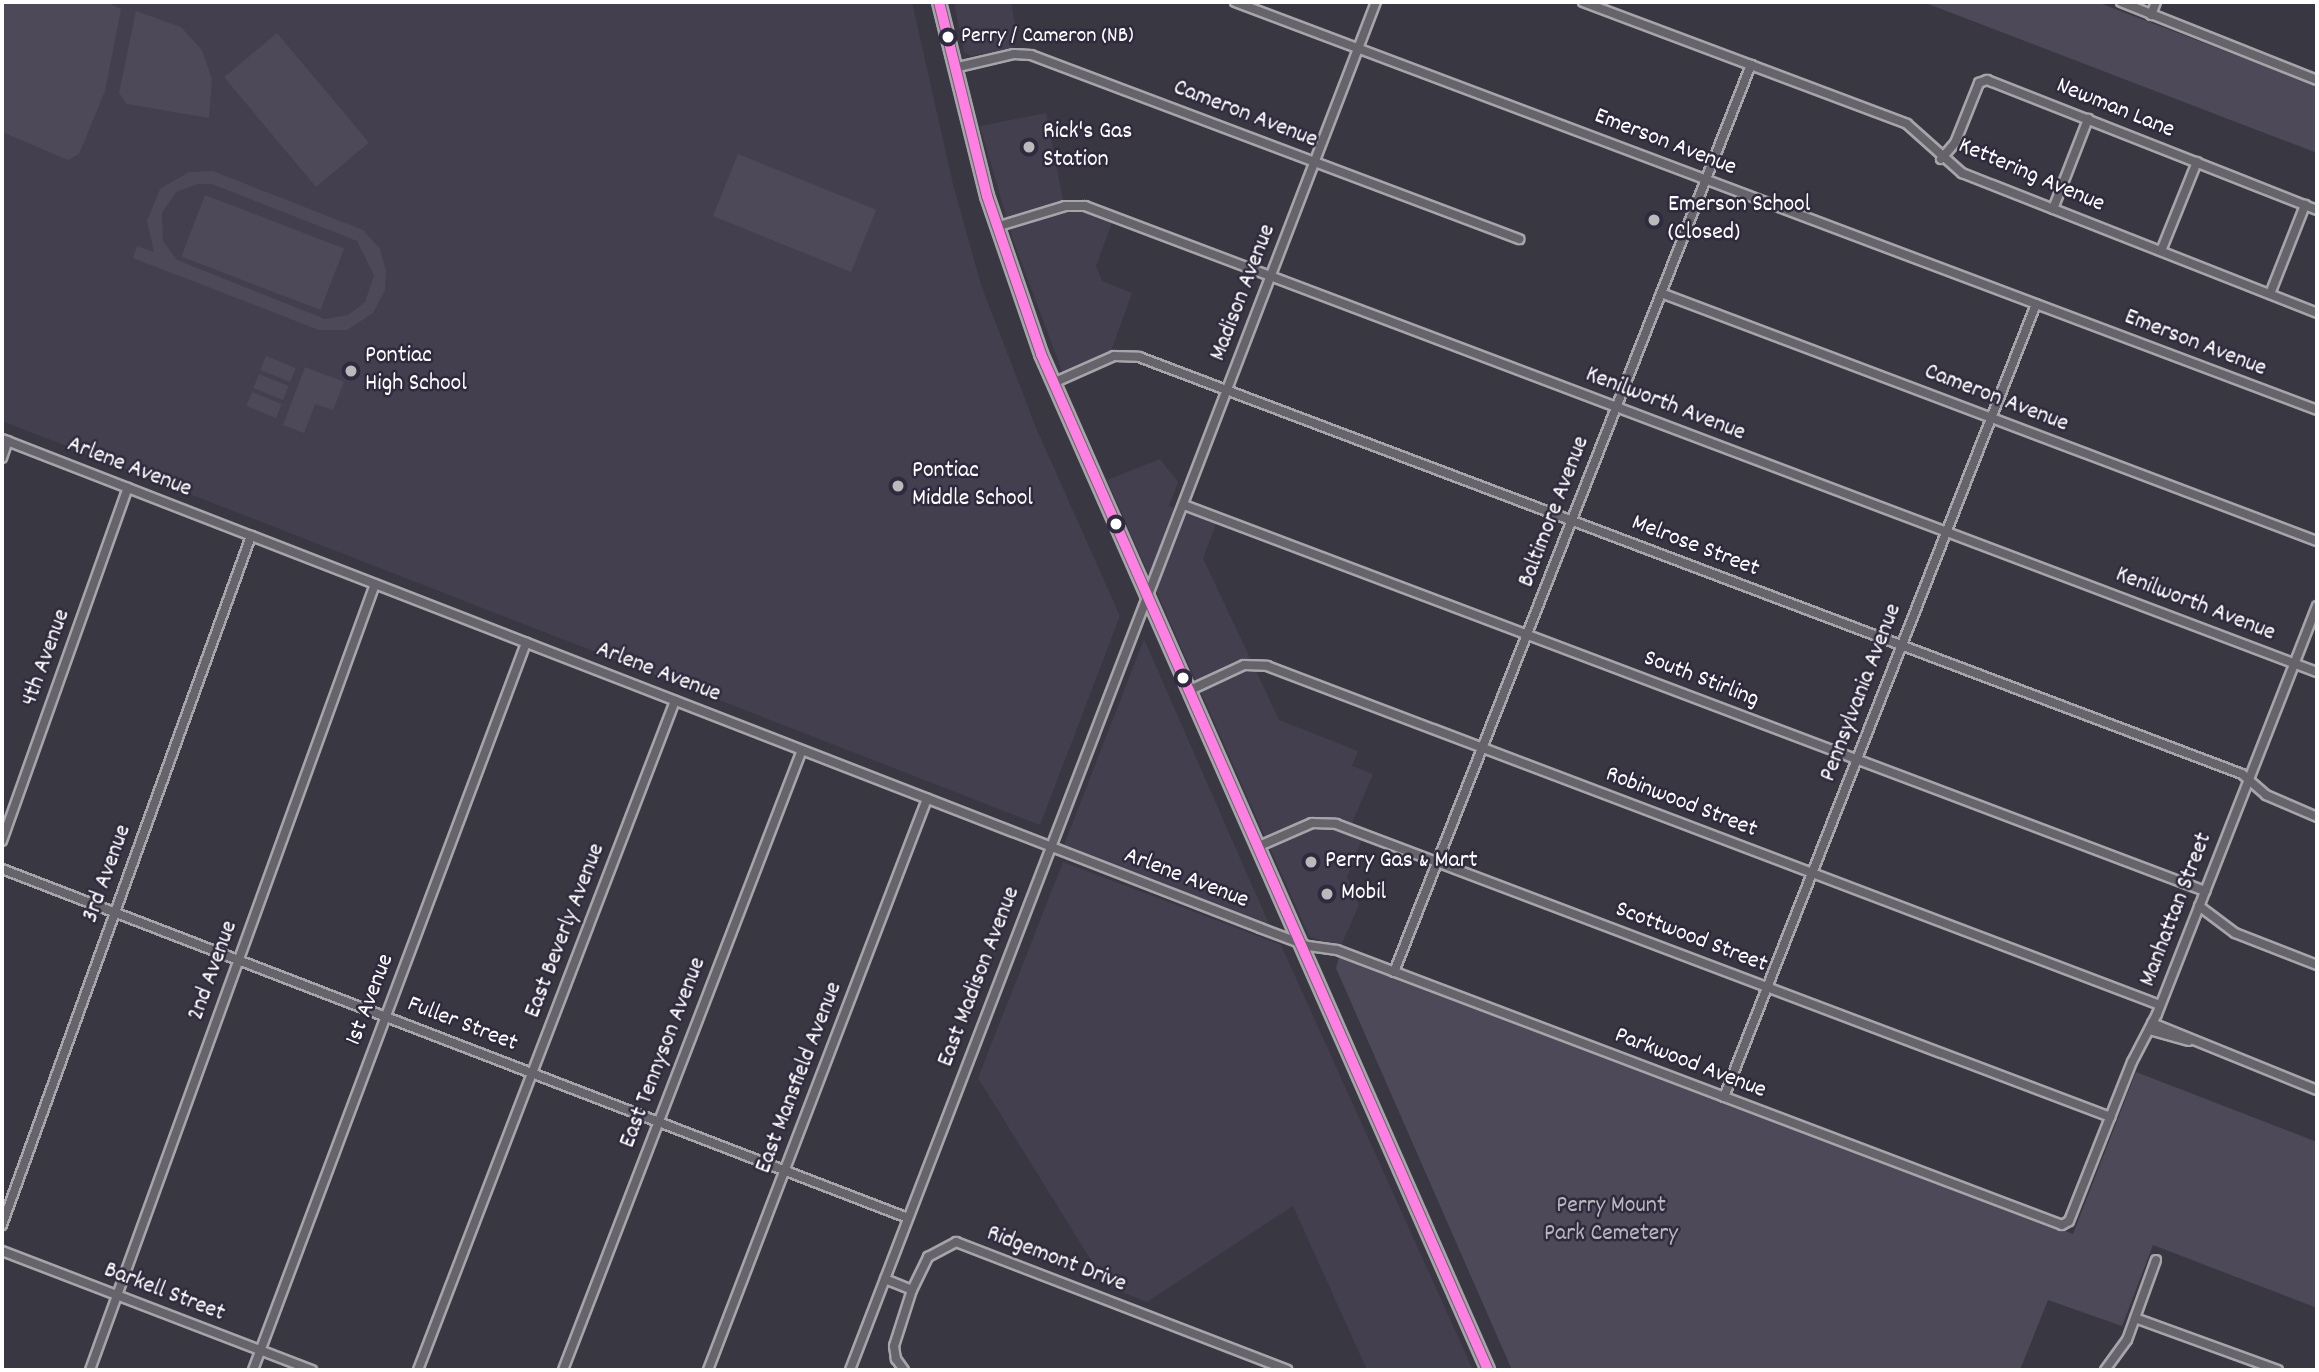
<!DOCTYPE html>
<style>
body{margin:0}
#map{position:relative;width:2319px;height:1372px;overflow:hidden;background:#393741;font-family:Dekko,sans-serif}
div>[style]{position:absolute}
.built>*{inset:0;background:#433f4f}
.green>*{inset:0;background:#4e4958;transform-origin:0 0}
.roads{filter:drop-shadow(2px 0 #a6a5aa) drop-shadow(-2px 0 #a6a5aa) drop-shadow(0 2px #a6a5aa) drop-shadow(0 -2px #a6a5aa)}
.minor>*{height:8px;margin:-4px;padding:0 4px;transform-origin:4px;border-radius:4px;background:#66646a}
.primary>*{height:12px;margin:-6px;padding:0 6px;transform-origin:6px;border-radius:6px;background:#66646a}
.bus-1>*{height:10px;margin:-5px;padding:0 5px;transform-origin:5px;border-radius:5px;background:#ff80e2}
.dots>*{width:19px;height:19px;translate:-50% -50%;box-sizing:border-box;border:4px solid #2f2a3d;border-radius:50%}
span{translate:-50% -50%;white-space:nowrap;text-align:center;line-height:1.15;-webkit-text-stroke:5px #2f2a3d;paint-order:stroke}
.bus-label{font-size:22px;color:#fff}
.left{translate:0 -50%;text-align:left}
.street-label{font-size:24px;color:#fff}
.poi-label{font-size:24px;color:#fff}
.park-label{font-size:24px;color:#b9b7be}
.frame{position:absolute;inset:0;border:4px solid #fff;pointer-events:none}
</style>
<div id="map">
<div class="built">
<div style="clip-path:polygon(2px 2px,912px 2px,953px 184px,981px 285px,1037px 430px,1120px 616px,1040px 825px,2px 421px)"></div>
<div style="clip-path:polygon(954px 2px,1011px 2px,1016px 29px,1013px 48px,971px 56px,964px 52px)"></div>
<div style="clip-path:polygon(1046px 113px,1063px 200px,1113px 220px,1096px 266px,1102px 281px,1132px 293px,1111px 351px,1062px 371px,1013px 240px,980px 126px)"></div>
<div style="clip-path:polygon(1160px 459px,1178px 482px,1169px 506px,1216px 524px,1203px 558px,1279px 720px,1358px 751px,1352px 766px,1373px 774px,1352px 823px,1366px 829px,1347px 877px,1359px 905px,1340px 948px,1309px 936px,1107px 480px)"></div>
<div style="clip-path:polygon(1144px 639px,1269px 924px,1064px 845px)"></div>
<div style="clip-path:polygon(1063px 862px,1281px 945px,1473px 1370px,1367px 1370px,1293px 1206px,1147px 1302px,1107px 1286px,978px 1078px)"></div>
</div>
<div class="green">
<div style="clip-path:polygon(2px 2px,106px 2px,121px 9px,105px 91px,79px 154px,68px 160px,2px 132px)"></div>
<div style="clip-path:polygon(1923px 2px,2097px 2px,2317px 86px,2317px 153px)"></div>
<div style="clip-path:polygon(136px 11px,181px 27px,202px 50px,212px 79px,209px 118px,127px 104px,119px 93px)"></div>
<div style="left:277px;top:33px;width:143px;height:69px;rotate:50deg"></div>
<div style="left:738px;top:154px;width:149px;height:67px;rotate:22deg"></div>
<div style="clip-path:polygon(evenodd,213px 171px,363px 230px,380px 249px,386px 271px,385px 290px,373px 313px,347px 330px,319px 330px,133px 258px,137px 246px,154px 252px,147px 221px,160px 189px,189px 172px,213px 171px,198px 184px,212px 184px,357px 241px,374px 275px,365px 302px,348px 315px,325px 319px,177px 260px,163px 241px,162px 213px,176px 192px,198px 184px)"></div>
<div style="left:205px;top:195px;width:149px;height:66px;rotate:21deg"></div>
<div style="left:266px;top:356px;width:32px;height:15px;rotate:22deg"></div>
<div style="clip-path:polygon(305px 367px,344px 382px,333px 410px,315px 404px,304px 433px,283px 425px)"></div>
<div style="left:259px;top:374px;width:32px;height:15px;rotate:22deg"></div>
<div style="left:252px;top:392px;width:32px;height:15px;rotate:22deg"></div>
<div style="clip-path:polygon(1339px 957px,2073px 1234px,2136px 1072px,2317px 1142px,2317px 1308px,2153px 1245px,2122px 1326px,2048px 1300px,2020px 1370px,1512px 1370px,1336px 968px)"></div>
</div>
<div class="roads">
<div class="minor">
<div style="left:1235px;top:2px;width:1156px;rotate:20.66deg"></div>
<div style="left:1583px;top:2px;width:346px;rotate:20.6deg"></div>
<div style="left:1907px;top:124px;width:74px;rotate:41.7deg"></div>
<div style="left:1962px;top:173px;width:382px;rotate:21.5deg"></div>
<div style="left:2121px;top:2px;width:211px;rotate:21.7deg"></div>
<div style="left:2151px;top:15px;width:14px;rotate:-69deg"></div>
<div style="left:954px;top:68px;width:62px;rotate:-13.1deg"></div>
<div style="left:1014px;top:54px;width:17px;rotate:3deg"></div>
<div style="left:1031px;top:55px;width:522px;rotate:20.66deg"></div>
<div style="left:1941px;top:159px;width:21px;rotate:-49deg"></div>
<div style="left:1955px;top:143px;width:65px;rotate:-68.2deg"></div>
<div style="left:1979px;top:83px;width:9px;rotate:-21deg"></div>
<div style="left:1987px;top:80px;width:355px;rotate:21.5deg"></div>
<div style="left:2053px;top:209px;width:97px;rotate:-68.7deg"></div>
<div style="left:996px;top:227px;width:72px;rotate:-16.9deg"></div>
<div style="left:1065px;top:206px;width:20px"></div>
<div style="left:1085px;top:206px;width:1317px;rotate:20.72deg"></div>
<div style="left:2161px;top:251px;width:96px;rotate:-68deg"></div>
<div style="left:1661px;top:293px;width:701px;rotate:20.71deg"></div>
<div style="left:2270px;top:294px;width:96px;rotate:-68.5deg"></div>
<div style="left:1053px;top:383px;width:67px;rotate:-23.9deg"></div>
<div style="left:1114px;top:356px;width:25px;rotate:2deg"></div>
<div style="left:1139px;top:357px;width:1179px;rotate:20.71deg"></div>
<div style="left:2242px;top:774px;width:32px;rotate:41deg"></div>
<div style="left:2266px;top:795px;width:56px;rotate:23.3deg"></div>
<div style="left:2px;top:439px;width:1350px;rotate:21.24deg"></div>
<div style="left:1260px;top:928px;width:51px;rotate:20.6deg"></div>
<div style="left:1308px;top:946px;width:29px;rotate:8deg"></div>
<div style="left:1337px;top:950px;width:775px;rotate:20.77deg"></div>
<div style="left:2062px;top:1225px;width:8px;rotate:-30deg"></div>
<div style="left:2069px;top:1221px;width:171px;rotate:-68.4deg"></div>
<div style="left:2132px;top:1062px;width:54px;rotate:-62.5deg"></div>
<div style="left:2157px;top:1014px;width:438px;rotate:-68.6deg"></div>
<div style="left:2px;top:458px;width:18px;rotate:-71deg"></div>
<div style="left:1184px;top:505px;width:1092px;rotate:20.71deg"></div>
<div style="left:1188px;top:691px;width:62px;rotate:-24.9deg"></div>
<div style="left:1244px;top:665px;width:23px;rotate:2deg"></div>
<div style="left:1267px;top:666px;width:955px;rotate:20.79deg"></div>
<div style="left:2px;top:841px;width:375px;rotate:-70.4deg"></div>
<div style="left:1257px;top:847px;width:60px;rotate:-23.6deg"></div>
<div style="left:1312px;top:823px;width:24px;rotate:2deg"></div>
<div style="left:1336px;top:824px;width:828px;rotate:20.73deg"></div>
<div style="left:2px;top:869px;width:971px;rotate:21.07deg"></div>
<div style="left:2199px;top:906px;width:45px;rotate:36.9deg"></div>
<div style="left:2235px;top:933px;width:88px;rotate:21.3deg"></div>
<div style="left:1394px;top:972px;width:975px;rotate:-68.52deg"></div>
<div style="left:2152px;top:1023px;width:178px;rotate:22.1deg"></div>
<div style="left:2149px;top:1030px;width:41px;rotate:15.4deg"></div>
<div style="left:1724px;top:1097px;width:852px;rotate:-68.52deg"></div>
<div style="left:2px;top:1225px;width:733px;rotate:-70.13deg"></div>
<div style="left:2px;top:1251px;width:332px;rotate:21deg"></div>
<div style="left:885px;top:1279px;width:29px;rotate:22deg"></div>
<div style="left:2135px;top:1318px;width:152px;rotate:20deg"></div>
<div style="left:90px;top:1370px;width:836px;rotate:-70.07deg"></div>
<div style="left:253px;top:1370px;width:777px;rotate:-69.42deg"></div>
<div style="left:418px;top:1370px;width:717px;rotate:-68.99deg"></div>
<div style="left:563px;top:1370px;width:664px;rotate:-68.92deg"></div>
<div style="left:708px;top:1370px;width:612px;rotate:-69.02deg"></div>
<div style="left:850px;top:1370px;width:1466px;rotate:-68.97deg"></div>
<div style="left:904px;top:1370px;width:14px;rotate:-126deg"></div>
<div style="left:896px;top:1359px;width:13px;rotate:-99deg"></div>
<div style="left:894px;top:1346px;width:59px;rotate:-72.2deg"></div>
<div style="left:912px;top:1290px;width:37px;rotate:-64deg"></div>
<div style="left:928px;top:1257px;width:32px;rotate:-28deg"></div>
<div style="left:956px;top:1242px;width:355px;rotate:21.1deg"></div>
<div style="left:2105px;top:1370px;width:37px;rotate:-54deg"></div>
<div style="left:2127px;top:1340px;width:85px;rotate:-70.1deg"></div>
</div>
<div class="primary">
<div style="left:939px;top:2px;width:200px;rotate:76.1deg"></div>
<div style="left:987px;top:196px;width:167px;rotate:71.1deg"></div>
<div style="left:1041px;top:354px;width:1110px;rotate:66.25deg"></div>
</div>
</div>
<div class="bus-1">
<div style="left:939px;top:2px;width:200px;rotate:76.1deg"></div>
<div style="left:987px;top:196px;width:167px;rotate:71.1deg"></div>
<div style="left:1041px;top:354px;width:1110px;rotate:66.25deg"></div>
</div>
<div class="dots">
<div style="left:948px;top:37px;background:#fff"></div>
<div style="left:1029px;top:147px;background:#bab9bc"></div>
<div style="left:1654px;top:220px;background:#bab9bc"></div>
<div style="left:351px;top:371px;background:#bab9bc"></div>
<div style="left:898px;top:486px;background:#bab9bc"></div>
<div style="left:1116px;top:524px;background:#fff"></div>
<div style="left:1183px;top:678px;background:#fff"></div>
<div style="left:1311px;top:862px;background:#bab9bc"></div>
<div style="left:1327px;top:894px;background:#bab9bc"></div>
</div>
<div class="bus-label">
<span class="left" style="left:961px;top:37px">Perry / Cameron (NB)</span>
</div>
<div class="street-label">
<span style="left:2115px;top:109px;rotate:22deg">Newman Lane</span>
<span style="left:1245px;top:115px;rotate:21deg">Cameron Avenue</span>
<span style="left:1665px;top:143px;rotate:21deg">Emerson Avenue</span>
<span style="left:2031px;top:176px;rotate:23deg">Kettering Avenue</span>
<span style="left:1244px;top:293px;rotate:-69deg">Madison Avenue</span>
<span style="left:2195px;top:344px;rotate:21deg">Emerson Avenue</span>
<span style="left:1996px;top:399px;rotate:21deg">Cameron Avenue</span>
<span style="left:1665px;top:405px;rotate:21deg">Kenilworth Avenue</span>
<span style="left:129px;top:468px;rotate:21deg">Arlene Avenue</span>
<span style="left:1555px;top:512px;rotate:-69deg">Baltimore Avenue</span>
<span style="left:1695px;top:547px;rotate:21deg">Melrose Street</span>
<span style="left:2195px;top:605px;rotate:21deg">Kenilworth Avenue</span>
<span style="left:47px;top:658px;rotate:-70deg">4th Avenue</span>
<span style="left:658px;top:673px;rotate:21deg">Arlene Avenue</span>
<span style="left:1701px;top:680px;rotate:21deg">South Stirling</span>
<span style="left:1862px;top:693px;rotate:-69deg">Pennsylvania Avenue</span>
<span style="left:1681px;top:803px;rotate:21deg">Robinwood Street</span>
<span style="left:108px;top:874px;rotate:-70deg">3rd Avenue</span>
<span style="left:1186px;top:879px;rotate:21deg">Arlene Avenue</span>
<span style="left:2177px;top:910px;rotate:-69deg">Manhattan Street</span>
<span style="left:566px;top:931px;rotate:-69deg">East Beverly Avenue</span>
<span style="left:1691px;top:938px;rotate:21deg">Scottwood Street</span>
<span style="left:214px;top:971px;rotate:-70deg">2nd Avenue</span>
<span style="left:980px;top:977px;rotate:-69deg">East Madison Avenue</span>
<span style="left:371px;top:1000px;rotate:-69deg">1st Avenue</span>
<span style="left:462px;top:1025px;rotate:21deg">Fuller Street</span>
<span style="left:664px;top:1053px;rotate:-69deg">East Tennyson Avenue</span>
<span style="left:1690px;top:1064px;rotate:21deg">Parkwood Avenue</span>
<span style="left:800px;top:1078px;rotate:-69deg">East Mansfield Avenue</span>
<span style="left:1056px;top:1260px;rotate:21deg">Ridgemont Drive</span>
<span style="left:164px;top:1293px;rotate:21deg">Barkell Street</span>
</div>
<div class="poi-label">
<span class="left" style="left:1043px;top:147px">Rick's Gas<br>Station</span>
<span class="left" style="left:1668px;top:220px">Emerson School<br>(Closed)</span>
<span class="left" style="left:365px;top:371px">Pontiac<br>High School</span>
<span class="left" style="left:912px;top:486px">Pontiac<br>Middle School</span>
<span class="left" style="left:1325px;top:862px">Perry Gas &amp; Mart</span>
<span class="left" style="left:1341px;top:894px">Mobil</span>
</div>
<div class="park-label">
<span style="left:1611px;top:1221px">Perry Mount<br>Park Cemetery</span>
</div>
<div class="frame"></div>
</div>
